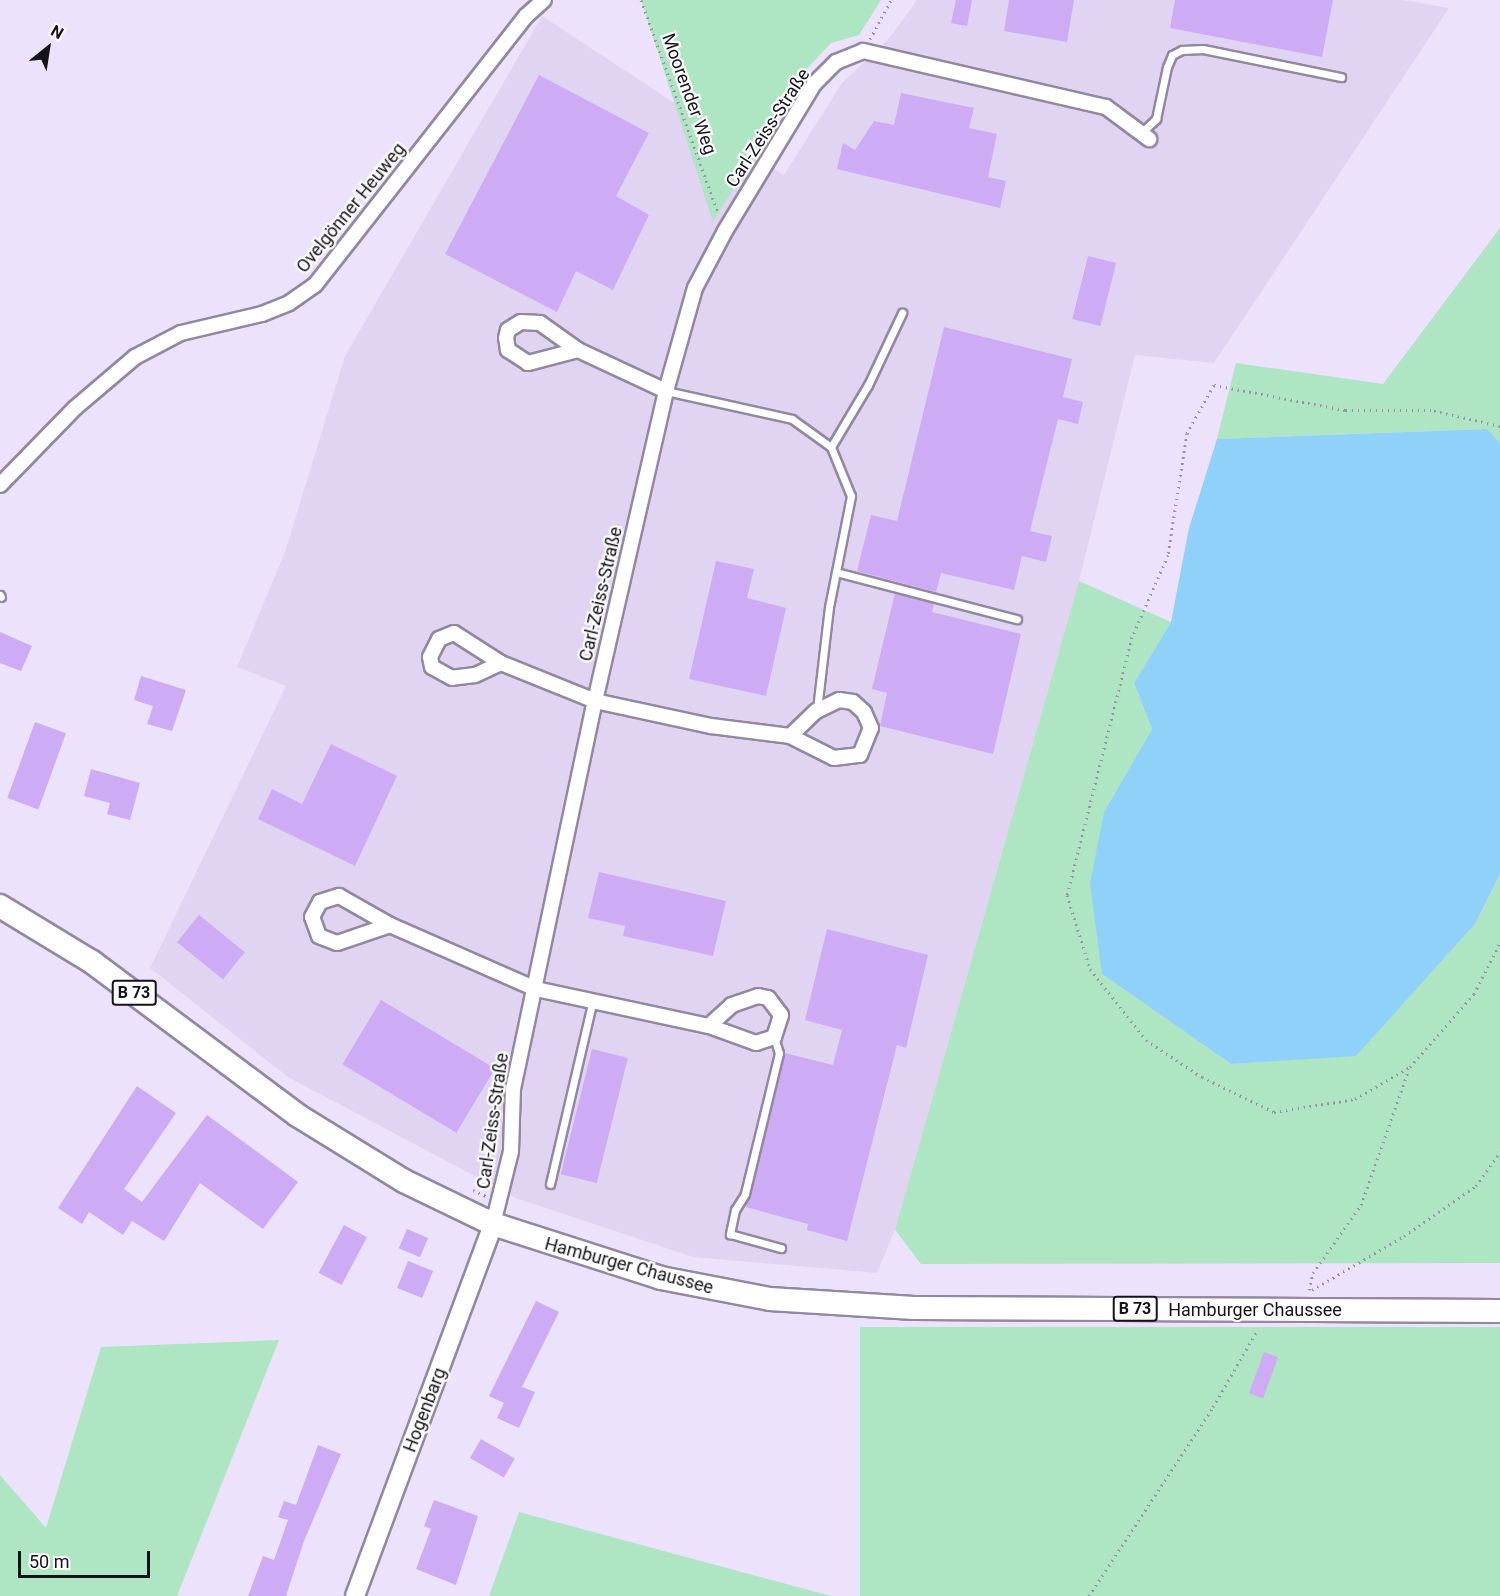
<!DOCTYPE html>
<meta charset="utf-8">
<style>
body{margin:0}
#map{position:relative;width:1500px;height:1596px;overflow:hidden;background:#ede2fb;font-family:Roboto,sans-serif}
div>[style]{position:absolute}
.built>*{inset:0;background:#e1d4f3}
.green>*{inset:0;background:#aee5c2;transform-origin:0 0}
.water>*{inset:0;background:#90d1f9}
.building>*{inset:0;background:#cdabf5;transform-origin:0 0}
.path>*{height:3px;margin-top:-1.5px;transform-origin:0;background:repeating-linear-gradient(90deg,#9a92a5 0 1.5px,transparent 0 6px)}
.roads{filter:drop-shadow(2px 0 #92889f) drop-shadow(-2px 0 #92889f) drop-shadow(0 2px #92889f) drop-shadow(0 -2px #92889f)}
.service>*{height:7px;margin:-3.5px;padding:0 3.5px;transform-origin:3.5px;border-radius:3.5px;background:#fff}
.minor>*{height:14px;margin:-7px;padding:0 7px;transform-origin:7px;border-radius:7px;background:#fff}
.tertiary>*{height:18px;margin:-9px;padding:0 9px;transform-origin:9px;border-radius:9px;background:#fff}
.primary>*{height:22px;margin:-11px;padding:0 11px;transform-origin:11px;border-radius:11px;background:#fff}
span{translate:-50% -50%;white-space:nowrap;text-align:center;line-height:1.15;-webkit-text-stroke:4.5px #fff;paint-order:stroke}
.shield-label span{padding:2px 4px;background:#fff;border:2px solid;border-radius:4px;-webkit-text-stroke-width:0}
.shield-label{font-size:16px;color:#15121a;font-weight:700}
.street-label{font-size:18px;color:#15121a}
.north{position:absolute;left:18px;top:18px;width:60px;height:60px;-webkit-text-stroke:4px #fff;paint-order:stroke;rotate:30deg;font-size:16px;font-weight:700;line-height:24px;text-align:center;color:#15121a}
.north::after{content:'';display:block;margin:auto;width:21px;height:27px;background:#15121a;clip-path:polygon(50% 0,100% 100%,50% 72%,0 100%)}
.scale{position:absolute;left:18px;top:1551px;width:132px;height:27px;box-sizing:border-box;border:3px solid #15121a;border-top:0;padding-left:8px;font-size:18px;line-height:21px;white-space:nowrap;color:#15121a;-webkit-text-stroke:4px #fff;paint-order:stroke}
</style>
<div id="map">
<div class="built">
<div style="clip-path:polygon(917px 0,1403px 0,1449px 8px,1214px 363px,1135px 355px,1079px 581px,895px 1230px,877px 1273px,693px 1257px,518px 1199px,288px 1077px,150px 968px,286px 686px,237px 667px,285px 552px,345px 356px,542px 16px,784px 175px,842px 83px,888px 40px)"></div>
</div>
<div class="green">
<div style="clip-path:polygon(641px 0,881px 0,859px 35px,831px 43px,805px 71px,713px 222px)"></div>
<div style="clip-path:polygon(1500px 228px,1500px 443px,1486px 429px,1217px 439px,1236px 363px,1383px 384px)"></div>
<div style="clip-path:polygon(1079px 581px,1171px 622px,1134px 683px,1152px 729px,1104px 812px,1102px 974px,1231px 1064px,1356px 1055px,1475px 924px,1500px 874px,1500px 1263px,921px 1264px,895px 1230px)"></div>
<div style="left:860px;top:1327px;width:640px;height:270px"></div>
<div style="clip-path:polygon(279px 1340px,177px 1596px,0 1596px,0 1475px,46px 1528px,101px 1347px)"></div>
<div style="clip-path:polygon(519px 1512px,831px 1596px,489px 1596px)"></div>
</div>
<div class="water">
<div style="clip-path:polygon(1487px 429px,1500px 443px,1500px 874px,1475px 924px,1356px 1056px,1231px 1064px,1102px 974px,1090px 884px,1104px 812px,1152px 729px,1134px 683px,1171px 622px,1189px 528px,1217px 439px)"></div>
</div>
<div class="building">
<div style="clip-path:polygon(956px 0,972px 0,967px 26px,951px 23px)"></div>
<div style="clip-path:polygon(1009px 0,1074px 0,1067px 42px,1004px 31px)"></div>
<div style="clip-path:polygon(1175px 0,1333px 0,1322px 57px,1170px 28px)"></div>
<div style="clip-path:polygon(539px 75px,649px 133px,616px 196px,649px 215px,613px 290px,576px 271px,557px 312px,445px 254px)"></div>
<div style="clip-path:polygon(901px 93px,974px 108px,969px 128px,997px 134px,988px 177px,1006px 181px,1000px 208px,837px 169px,843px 143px,855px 150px,874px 121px,894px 125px)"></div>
<div style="left:1088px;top:256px;width:29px;height:65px;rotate:14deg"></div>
<div style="clip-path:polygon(944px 327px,1072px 359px,1063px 397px,1083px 402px,1078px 424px,1058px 419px,1030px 531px,1052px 536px,1046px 562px,1022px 556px,1014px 590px,941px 573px,936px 592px,857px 571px,871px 515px,897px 521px)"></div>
<div style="clip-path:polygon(716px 561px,754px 569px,747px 598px,786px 608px,766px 696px,689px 679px)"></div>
<div style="clip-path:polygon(895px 593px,934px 603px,932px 612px,1021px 634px,993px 754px,880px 726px,887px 693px,872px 689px)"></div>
<div style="clip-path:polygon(0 632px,32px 646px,21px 671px,0 663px)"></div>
<div style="clip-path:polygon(141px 676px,186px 690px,172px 731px,147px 724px,153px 706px,134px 700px)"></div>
<div style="left:35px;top:722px;width:33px;height:81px;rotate:20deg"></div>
<div style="clip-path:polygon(331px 744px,397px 776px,355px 866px,258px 819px,272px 789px,302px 804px)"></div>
<div style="clip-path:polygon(91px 769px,140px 783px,130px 820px,107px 814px,110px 803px,84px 796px)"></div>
<div style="clip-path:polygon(599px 872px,726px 901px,713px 956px,623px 936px,625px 926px,588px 918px)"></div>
<div style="left:199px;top:915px;width:59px;height:35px;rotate:39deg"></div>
<div style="clip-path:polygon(827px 929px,928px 955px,906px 1048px,897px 1045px,847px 1241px,807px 1230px,808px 1224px,746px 1207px,785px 1053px,833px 1065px,842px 1030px,805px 1020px)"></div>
<div style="left:381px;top:1000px;width:133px;height:75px;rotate:31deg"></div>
<div style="left:592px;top:1049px;width:37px;height:129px;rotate:14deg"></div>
<div style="clip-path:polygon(137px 1086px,176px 1113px,124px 1189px,142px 1202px,207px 1115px,298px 1182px,263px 1229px,200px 1183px,164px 1241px,132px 1221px,123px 1235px,89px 1212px,82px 1224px,58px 1208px)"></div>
<div style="left:344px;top:1225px;width:26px;height:54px;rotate:28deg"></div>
<div style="left:407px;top:1229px;width:23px;height:21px;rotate:23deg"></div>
<div style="left:408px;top:1261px;width:27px;height:29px;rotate:22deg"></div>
<div style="clip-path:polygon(536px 1301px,559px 1312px,522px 1387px,535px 1392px,519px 1428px,497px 1418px,504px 1403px,489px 1396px)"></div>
<div style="left:1264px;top:1352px;width:15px;height:44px;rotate:20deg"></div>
<div style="left:481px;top:1439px;width:39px;height:22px;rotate:30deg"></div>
<div style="clip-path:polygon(318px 1445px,341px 1454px,304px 1541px,286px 1596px,248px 1596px,263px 1556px,274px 1560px,288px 1520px,278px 1517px,284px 1501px,296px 1505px)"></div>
<div style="clip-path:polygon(434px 1500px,478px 1516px,456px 1585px,416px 1569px,431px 1529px,424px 1526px)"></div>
</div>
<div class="path">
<div style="left:641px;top:0;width:226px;rotate:70.1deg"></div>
<div style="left:870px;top:39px;width:44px;rotate:-61.7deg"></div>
<div style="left:1500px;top:426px;width:71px;rotate:-166.9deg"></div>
<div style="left:1431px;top:410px;width:86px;rotate:180deg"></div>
<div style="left:1345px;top:410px;width:133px;rotate:-169.2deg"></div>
<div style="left:1214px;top:385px;width:55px;rotate:119.4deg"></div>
<div style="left:1187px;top:433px;width:123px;rotate:98.9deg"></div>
<div style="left:1168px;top:555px;width:90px;rotate:113.7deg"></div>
<div style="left:1132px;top:637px;width:266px;rotate:104.1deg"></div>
<div style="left:1067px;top:895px;width:77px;rotate:72.7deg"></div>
<div style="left:1090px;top:969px;width:90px;rotate:51.7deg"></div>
<div style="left:1146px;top:1040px;width:67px;rotate:33.5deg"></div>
<div style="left:1202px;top:1077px;width:80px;rotate:25.9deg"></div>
<div style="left:1274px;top:1112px;width:82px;rotate:-9.1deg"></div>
<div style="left:1355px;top:1099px;width:64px;rotate:-30.2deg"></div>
<div style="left:1410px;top:1067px;width:97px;rotate:-48.8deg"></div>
<div style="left:1474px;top:994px;width:57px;rotate:-63deg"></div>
<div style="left:473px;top:1190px;width:14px;rotate:25deg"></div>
<div style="left:1309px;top:1290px;width:17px;rotate:-77deg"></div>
<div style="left:1313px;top:1273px;width:83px;rotate:-54.8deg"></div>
<div style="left:1361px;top:1205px;width:144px;rotate:-70.6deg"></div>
<div style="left:1312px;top:1290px;width:107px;rotate:-30.4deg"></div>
<div style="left:1404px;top:1236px;width:88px;rotate:-34.8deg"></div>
<div style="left:1476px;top:1186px;width:42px;rotate:-54.8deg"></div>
<div style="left:1089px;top:1596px;width:226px;rotate:-56.7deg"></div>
<div style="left:1213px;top:1407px;width:90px;rotate:-60deg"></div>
</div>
<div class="roads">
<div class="service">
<div style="left:1141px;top:133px;width:21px;rotate:-43deg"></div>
<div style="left:1156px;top:119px;width:53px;rotate:-78.1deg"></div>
<div style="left:1167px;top:67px;width:13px;rotate:-67deg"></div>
<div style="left:1172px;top:55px;width:11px;rotate:-27deg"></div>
<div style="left:1182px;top:50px;width:21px;rotate:-3deg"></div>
<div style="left:1203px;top:49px;width:141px;rotate:11.5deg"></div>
<div style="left:666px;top:391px;width:129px;rotate:12.5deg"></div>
<div style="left:792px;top:419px;width:48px;rotate:35.7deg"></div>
<div style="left:831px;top:447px;width:53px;rotate:67.8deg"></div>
<div style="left:851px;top:496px;width:113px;rotate:101.2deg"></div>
<div style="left:829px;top:607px;width:103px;rotate:96.7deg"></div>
<div style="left:831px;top:447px;width:72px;rotate:-59.2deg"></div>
<div style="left:868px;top:385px;width:80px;rotate:-64.7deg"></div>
<div style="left:836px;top:572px;width:187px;rotate:14.6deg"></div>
<div style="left:0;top:595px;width:2px;rotate:63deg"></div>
<div style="left:774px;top:1037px;width:17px;rotate:73deg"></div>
<div style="left:779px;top:1053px;width:145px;rotate:103.6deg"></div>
<div style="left:745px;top:1194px;width:19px;rotate:122deg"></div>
<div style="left:735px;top:1210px;width:25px;rotate:102deg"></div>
<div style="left:730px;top:1234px;width:53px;rotate:15.4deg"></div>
<div style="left:550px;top:1184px;width:186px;rotate:-76.9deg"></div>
</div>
<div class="minor">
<div style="left:578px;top:350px;width:52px;rotate:165.4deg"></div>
<div style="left:528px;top:363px;width:24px;rotate:-147deg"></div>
<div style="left:508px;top:350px;width:12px;rotate:-99deg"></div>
<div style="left:506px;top:338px;width:8px;rotate:-76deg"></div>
<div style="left:508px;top:330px;width:15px;rotate:-32deg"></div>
<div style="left:521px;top:322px;width:19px;rotate:3deg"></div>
<div style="left:540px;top:323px;width:47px;rotate:35.4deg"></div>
<div style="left:578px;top:350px;width:97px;rotate:25deg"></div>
<div style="left:0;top:485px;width:107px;rotate:-45.8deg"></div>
<div style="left:75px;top:408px;width:79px;rotate:-40.4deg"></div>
<div style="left:135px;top:357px;width:52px;rotate:-27.6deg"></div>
<div style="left:181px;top:333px;width:83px;rotate:-13.2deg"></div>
<div style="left:262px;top:314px;width:29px;rotate:-22deg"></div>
<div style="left:289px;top:303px;width:32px;rotate:-35deg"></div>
<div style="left:315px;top:285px;width:342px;rotate:-51.9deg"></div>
<div style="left:526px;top:16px;width:24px;rotate:-42deg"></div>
<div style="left:501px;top:663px;width:29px;rotate:155deg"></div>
<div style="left:475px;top:675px;width:23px;rotate:173deg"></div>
<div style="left:452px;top:678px;width:23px;rotate:-151deg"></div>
<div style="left:432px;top:667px;width:10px;rotate:-101deg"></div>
<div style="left:430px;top:657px;width:20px;rotate:-63deg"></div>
<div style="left:439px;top:639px;width:16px;rotate:-22deg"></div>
<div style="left:454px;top:633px;width:56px;rotate:32.6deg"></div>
<div style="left:501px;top:663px;width:101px;rotate:22deg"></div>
<div style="left:595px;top:701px;width:119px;rotate:12.2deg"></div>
<div style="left:711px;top:726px;width:80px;rotate:7.2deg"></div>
<div style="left:790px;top:736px;width:49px;rotate:26.6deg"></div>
<div style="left:834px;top:758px;width:26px;rotate:-7deg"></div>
<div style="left:860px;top:755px;width:29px;rotate:-68deg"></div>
<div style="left:871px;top:728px;width:17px;rotate:-114deg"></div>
<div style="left:864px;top:712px;width:15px;rotate:-138deg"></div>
<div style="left:853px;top:702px;width:14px;rotate:-172deg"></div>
<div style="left:839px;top:700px;width:25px;rotate:154deg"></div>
<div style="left:816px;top:711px;width:36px;rotate:136deg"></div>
<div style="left:390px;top:925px;width:56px;rotate:161.2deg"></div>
<div style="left:337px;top:943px;width:19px;rotate:-159deg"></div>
<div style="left:319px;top:936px;width:20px;rotate:-110deg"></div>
<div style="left:312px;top:917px;width:17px;rotate:-62deg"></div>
<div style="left:320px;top:902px;width:20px;rotate:-18deg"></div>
<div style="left:339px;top:896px;width:59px;rotate:29.6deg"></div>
<div style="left:390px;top:925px;width:159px;rotate:23.7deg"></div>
<div style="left:536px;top:989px;width:177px;rotate:12.1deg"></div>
<div style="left:709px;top:1026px;width:50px;rotate:19.9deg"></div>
<div style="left:756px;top:1043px;width:19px;rotate:-18deg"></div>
<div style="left:774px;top:1037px;width:23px;rotate:-72deg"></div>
<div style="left:781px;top:1015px;width:21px;rotate:-127deg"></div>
<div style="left:768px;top:998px;width:10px;rotate:-169deg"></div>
<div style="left:758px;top:996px;width:28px;rotate:161deg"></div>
<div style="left:732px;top:1005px;width:31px;rotate:138deg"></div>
<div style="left:493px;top:1224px;width:75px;rotate:-76.1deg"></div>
<div style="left:511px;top:1151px;width:62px;rotate:-88.2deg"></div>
<div style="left:513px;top:1089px;width:397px;rotate:-78.1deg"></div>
<div style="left:595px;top:701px;width:318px;rotate:-77.1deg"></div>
<div style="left:666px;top:391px;width:107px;rotate:-74.3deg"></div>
<div style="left:695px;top:288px;width:64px;rotate:-62.2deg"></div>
<div style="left:725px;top:231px;width:172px;rotate:-58.8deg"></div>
<div style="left:814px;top:84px;width:31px;rotate:-45deg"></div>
<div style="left:836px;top:62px;width:29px;rotate:-22deg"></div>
<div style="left:863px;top:51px;width:249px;rotate:13deg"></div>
<div style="left:1106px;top:107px;width:54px;rotate:36.7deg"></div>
</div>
<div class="tertiary">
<div style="left:355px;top:1596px;width:397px;rotate:-69.6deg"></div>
</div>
<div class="primary">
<div style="left:0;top:906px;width:108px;rotate:31.3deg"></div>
<div style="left:92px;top:962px;width:256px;rotate:36.7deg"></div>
<div style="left:297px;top:1115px;width:126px;rotate:31.7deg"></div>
<div style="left:404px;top:1181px;width:99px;rotate:25.8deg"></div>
<div style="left:493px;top:1224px;width:176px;rotate:17.8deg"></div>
<div style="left:661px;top:1278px;width:111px;rotate:10.9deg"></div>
<div style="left:770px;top:1299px;width:144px;rotate:3.6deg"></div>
<div style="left:914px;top:1308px;width:586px;rotate:0.29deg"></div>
</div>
</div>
<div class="shield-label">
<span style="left:134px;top:993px">B 73</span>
<span style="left:1135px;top:1309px">B 73</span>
</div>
<div class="street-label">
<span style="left:689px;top:94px;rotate:70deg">Moorender Weg</span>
<span style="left:768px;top:128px;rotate:-57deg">Carl-Zeiss-Straße</span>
<span style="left:351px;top:208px;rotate:-51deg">Ovelgönner Heuweg</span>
<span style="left:601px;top:594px;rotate:-77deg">Carl-Zeiss-Straße</span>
<span style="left:493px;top:1121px;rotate:-82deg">Carl-Zeiss-Straße</span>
<span style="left:629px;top:1266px;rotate:15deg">Hamburger Chaussee</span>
<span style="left:1255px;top:1310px">Hamburger Chaussee</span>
<span style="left:425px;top:1410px;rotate:-69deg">Hogenbarg</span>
</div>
<div class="north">N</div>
<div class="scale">50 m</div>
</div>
